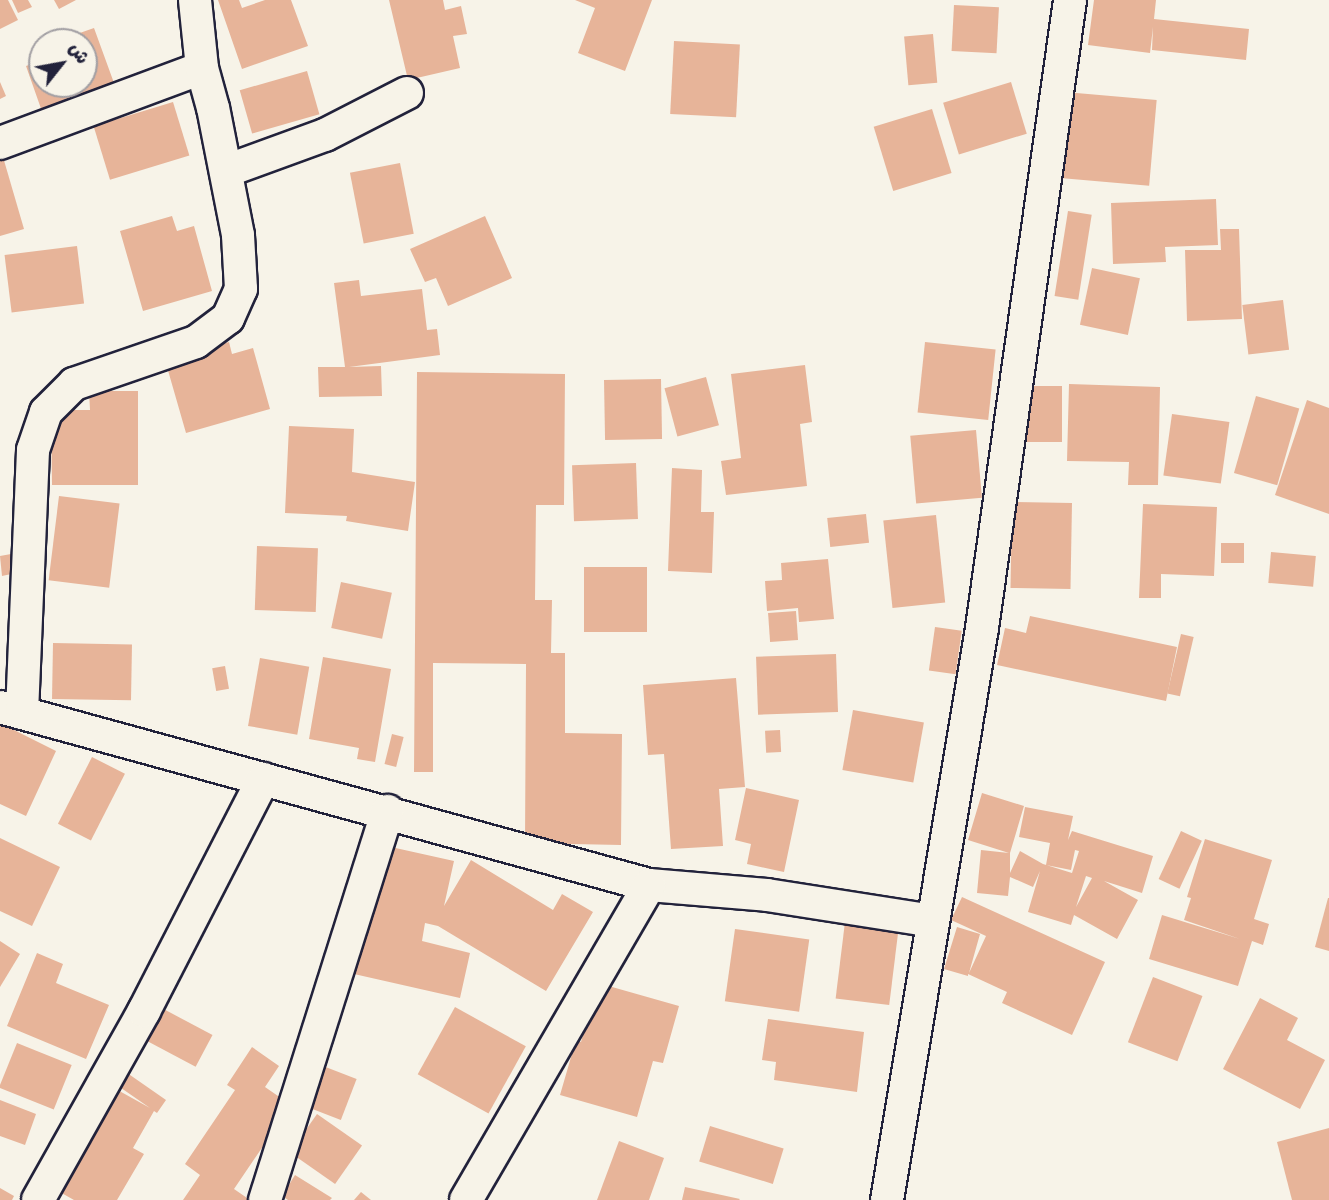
<!DOCTYPE html>
<meta charset="utf-8">
<style>
body{margin:0}
#map{position:relative;width:1329px;height:1200px;overflow:hidden;background:#f7f3e8;font-family:"Shantell Sans","Playpen Sans Arabic",sans-serif}
div>[style]{position:absolute}
.building>*{inset:0;background:#e7b499;transform-origin:0 0}
.roads{filter:drop-shadow(2px 0 #22223b) drop-shadow(-2px 0 #22223b) drop-shadow(0 2px #22223b) drop-shadow(0 -2px #22223b)}
.minor>*{height:32px;margin:-16px;padding:0 16px;transform-origin:16px;border-radius:16px;background:#f7f3e8}
span{translate:-50% -50%;white-space:nowrap;text-align:center;line-height:1.15;-webkit-text-stroke:6px #f7f3e8;paint-order:stroke}
.north{position:absolute;left:28px;top:28px;width:70px;height:70px;box-sizing:border-box;background:#f7f3e8;border:2px solid #a29fa3;border-radius:50%;rotate:59deg;font-size:19px;font-weight:700;line-height:28px;text-align:center;color:#22223b}
.north::after{content:'';display:block;margin:auto;width:24px;height:32px;background:#22223b;clip-path:polygon(50% 0,100% 100%,50% 72%,0 100%)}
</style>
<div id="map">
<div class="building">
<div style="clip-path:polygon(0 0,8px 0,18px 20px,0 29px)"></div>
<div style="clip-path:polygon(12px 0,28px 0,32px 7px,18px 13px)"></div>
<div style="clip-path:polygon(54px 0,76px 0,59px 9px)"></div>
<div style="clip-path:polygon(218px 0,239px 0,242px 8px,265px 0,291px 0,308px 46px,242px 69px)"></div>
<div style="clip-path:polygon(389px 0,443px 0,445px 10px,461px 6px,467px 34px,453px 36px,460px 68px,408px 80px)"></div>
<div style="clip-path:polygon(575px 0,652px 0,625px 71px,578px 53px,595px 8px)"></div>
<div style="clip-path:polygon(1094px 0,1156px 0,1154px 19px,1249px 29px,1246px 60px,1152px 50px,1153px 27px,1150px 53px,1088px 45px)"></div>
<div style="left:954px;top:5px;width:45px;height:46px;rotate:3deg"></div>
<div style="clip-path:polygon(94px 28px,118px 94px,45px 120px,26px 66px,42px 60px,42px 84px,84px 84px,84px 42px,54px 42px)"></div>
<div style="left:933px;top:34px;width:49px;height:29px;rotate:85deg"></div>
<div style="left:674px;top:41px;width:66px;height:73px;rotate:3deg"></div>
<div style="left:307px;top:71px;width:45px;height:70px;rotate:74deg"></div>
<div style="clip-path:polygon(0 82px,6px 96px,0 99px)"></div>
<div style="left:1011px;top:82px;width:54px;height:71px;rotate:73deg"></div>
<div style="left:1065px;top:92px;width:92px;height:86px;rotate:5deg"></div>
<div style="left:173px;top:102px;width:56px;height:83px;rotate:73deg"></div>
<div style="left:932px;top:109px;width:67px;height:61px;rotate:73deg"></div>
<div style="clip-path:polygon(0 157px,3px 157px,24px 229px,0 236px)"></div>
<div style="left:400px;top:163px;width:72px;height:51px;rotate:79deg"></div>
<div style="clip-path:polygon(1216px 199px,1218px 245px,1165px 247px,1166px 262px,1113px 264px,1111px 203px)"></div>
<div style="left:1068px;top:211px;width:24px;height:86px;rotate:9deg"></div>
<div style="clip-path:polygon(172px 216px,177px 231px,194px 226px,212px 291px,143px 311px,120px 231px)"></div>
<div style="clip-path:polygon(485px 216px,512px 278px,448px 306px,436px 278px,425px 282px,410px 249px)"></div>
<div style="clip-path:polygon(1220px 229px,1239px 229px,1242px 319px,1187px 321px,1185px 250px,1221px 250px)"></div>
<div style="left:77px;top:246px;width:58px;height:73px;rotate:83deg"></div>
<div style="left:1092px;top:268px;width:49px;height:58px;rotate:12deg"></div>
<div style="clip-path:polygon(359px 280px,361px 296px,422px 289px,427px 330px,437px 329px,440px 355px,349px 367px,381px 366px,382px 396px,319px 397px,318px 367px,345px 367px,334px 283px)"></div>
<div style="left:1283px;top:300px;width:50px;height:41px;rotate:83deg"></div>
<div style="clip-path:polygon(229px 342px,232px 354px,253px 348px,270px 409px,186px 433px,165px 360px)"></div>
<div style="left:925px;top:342px;width:71px;height:71px;rotate:6deg"></div>
<div style="clip-path:polygon(805px 365px,812px 422px,800px 424px,807px 486px,726px 495px,721px 461px,741px 458px,731px 374px)"></div>
<div style="clip-path:polygon(417px 372px,565px 374px,564px 505px,536px 505px,535px 600px,552px 600px,551px 653px,565px 653px,565px 733px,622px 734px,621px 845px,525px 843px,526px 664px,433px 663px,433px 772px,414px 772px)"></div>
<div style="left:706px;top:377px;width:50px;height:43px;rotate:75deg"></div>
<div style="left:661px;top:379px;width:60px;height:57px;rotate:89deg"></div>
<div style="clip-path:polygon(1069px 384px,1160px 387px,1158px 485px,1128px 485px,1129px 462px,1067px 461px)"></div>
<div style="left:1024px;top:386px;width:38px;height:56px"></div>
<div style="clip-path:polygon(89px 391px,138px 391px,138px 485px,52px 485px,51px 410px,90px 410px)"></div>
<div style="left:1256px;top:396px;width:45px;height:80px;rotate:16deg"></div>
<div style="clip-path:polygon(1307px 400px,1329px 408px,1329px 514px,1275px 495px)"></div>
<div style="left:1172px;top:414px;width:58px;height:62px;rotate:8deg"></div>
<div style="clip-path:polygon(289px 426px,354px 429px,352px 472px,415px 482px,408px 531px,346px 521px,347px 516px,285px 513px)"></div>
<div style="left:976px;top:430px;width:68px;height:66px;rotate:85deg"></div>
<div style="left:636px;top:463px;width:56px;height:64px;rotate:88deg"></div>
<div style="clip-path:polygon(672px 468px,702px 470px,701px 512px,714px 512px,712px 573px,668px 571px)"></div>
<div style="left:59px;top:496px;width:61px;height:85px;rotate:7deg"></div>
<div style="left:1012px;top:502px;width:60px;height:86px;rotate:1deg"></div>
<div style="clip-path:polygon(1143px 504px,1217px 507px,1214px 576px,1161px 574px,1161px 598px,1139px 598px)"></div>
<div style="left:866px;top:514px;width:29px;height:39px;rotate:84deg"></div>
<div style="left:936px;top:515px;width:88px;height:53px;rotate:84deg"></div>
<div style="left:1221px;top:543px;width:23px;height:20px"></div>
<div style="left:257px;top:546px;width:61px;height:64px;rotate:2deg"></div>
<div style="left:1271px;top:552px;width:45px;height:31px;rotate:5deg"></div>
<div style="clip-path:polygon(11px 554px,16px 573px,2px 576px,0 556px)"></div>
<div style="clip-path:polygon(828px 559px,834px 619px,799px 622px,798px 608px,767px 611px,765px 581px,782px 580px,781px 563px)"></div>
<div style="left:584px;top:567px;width:63px;height:65px"></div>
<div style="left:341px;top:582px;width:52px;height:47px;rotate:12deg"></div>
<div style="left:796px;top:611px;width:29px;height:28px;rotate:86deg"></div>
<div style="clip-path:polygon(1030px 616px,1177px 647px,1166px 701px,997px 665px,1005px 628px,1026px 633px)"></div>
<div style="left:935px;top:627px;width:27px;height:44px;rotate:8deg"></div>
<div style="left:1181px;top:634px;width:13px;height:61px;rotate:13deg"></div>
<div style="left:53px;top:643px;width:79px;height:56px;rotate:1deg"></div>
<div style="left:836px;top:654px;width:58px;height:80px;rotate:88deg"></div>
<div style="clip-path:polygon(323px 657px,391px 669px,375px 762px,357px 759px,359px 748px,309px 739px)"></div>
<div style="left:260px;top:658px;width:50px;height:69px;rotate:10deg"></div>
<div style="left:225px;top:666px;width:23px;height:13px;rotate:80deg"></div>
<div style="clip-path:polygon(736px 678px,745px 787px,719px 789px,723px 846px,671px 849px,664px 754px,648px 755px,643px 685px)"></div>
<div style="left:853px;top:710px;width:72px;height:61px;rotate:10deg"></div>
<div style="clip-path:polygon(0 723px,56px 751px,26px 816px,0 804px)"></div>
<div style="left:780px;top:730px;width:22px;height:15px;rotate:87deg"></div>
<div style="left:392px;top:734px;width:12px;height:31px;rotate:14deg"></div>
<div style="left:92px;top:757px;width:37px;height:75px;rotate:27deg"></div>
<div style="clip-path:polygon(746px 788px,799px 800px,784px 872px,747px 864px,751px 844px,735px 840px)"></div>
<div style="clip-path:polygon(evenodd,982px 793px,1024px 806px,1010px 853px,1010px 873px,1020px 851px,1043px 864px,1072px 873px,1079px 851px,1075px 850px,1071px 870px,1046px 865px,1050px 843px,1019px 837px,1025px 807px,1073px 816px,1068px 840px,1072px 831px,1153px 856px,1142px 893px,1104px 881px,1138px 900px,1117px 939px,1074px 915px,1071px 925px,1028px 912px,1040px 871px,1033px 887px,1010px 877px,1008px 896px,977px 893px,981px 850px,1009px 853px,968px 840px,982px 793px,1086px 876px,1092px 878px,1076px 907px,1086px 876px)"></div>
<div style="left:1181px;top:831px;width:23px;height:53px;rotate:25deg"></div>
<div style="clip-path:polygon(0 838px,60px 867px,32px 926px,0 911px)"></div>
<div style="clip-path:polygon(1205px 839px,1272px 860px,1254px 919px,1269px 924px,1263px 945px,1252px 941px,1238px 986px,1149px 959px,1162px 915px,1240px 939px,1184px 920px,1191px 898px,1187px 897px)"></div>
<div style="clip-path:polygon(382px 845px,454px 861px,444px 906px,471px 860px,553px 910px,562px 894px,593px 912px,546px 991px,438px 926px,425px 923px,422px 941px,470px 953px,460px 998px,354px 974px)"></div>
<div style="clip-path:polygon(962px 897px,1105px 962px,1072px 1035px,1002px 1003px,1007px 992px,968px 974px,968px 976px,944px 969px,957px 927px,980px 934px,969px 973px,986px 936px,951px 920px)"></div>
<div style="clip-path:polygon(1328px 898px,1329px 898px,1329px 951px,1315px 947px)"></div>
<div style="left:845px;top:922px;width:54px;height:77px;rotate:7deg"></div>
<div style="left:735px;top:929px;width:75px;height:73px;rotate:8deg"></div>
<div style="clip-path:polygon(0 941px,20px 954px,0 987px)"></div>
<div style="clip-path:polygon(37px 953px,63px 964px,56px 983px,109px 1005px,86px 1059px,7px 1026px)"></div>
<div style="left:1153px;top:977px;width:53px;height:70px;rotate:21deg"></div>
<div style="clip-path:polygon(598px 983px,679px 1006px,663px 1063px,653px 1061px,637px 1117px,560px 1095px,576px 1040px,581px 1042px)"></div>
<div style="clip-path:polygon(1260px 998px,1298px 1018px,1287px 1040px,1325px 1060px,1300px 1109px,1223px 1069px)"></div>
<div style="left:156px;top:1005px;width:64px;height:36px;rotate:28deg"></div>
<div style="left:455px;top:1007px;width:81px;height:77px;rotate:29deg"></div>
<div style="clip-path:polygon(768px 1019px,864px 1032px,857px 1092px,774px 1080px,776px 1062px,762px 1060px)"></div>
<div style="left:17px;top:1043px;width:59px;height:48px;rotate:22deg"></div>
<div style="clip-path:polygon(252px 1047px,279px 1066px,265px 1087px,291px 1105px,234px 1189px,250px 1200px,183px 1200px,200px 1175px,185px 1164px,235px 1090px,227px 1085px)"></div>
<div style="left:323px;top:1066px;width:36px;height:44px;rotate:21deg"></div>
<div style="clip-path:polygon(120px 1068px,166px 1100px,157px 1113px,154px 1111px,133px 1148px,144px 1154px,117px 1200px,74px 1200px,49px 1186px,105px 1083px,150px 1108px,111px 1081px)"></div>
<div style="clip-path:polygon(0 1100px,36px 1114px,25px 1145px,0 1136px)"></div>
<div style="left:317px;top:1114px;width:55px;height:47px;rotate:35deg"></div>
<div style="left:710px;top:1126px;width:77px;height:37px;rotate:17deg"></div>
<div style="clip-path:polygon(1329px 1128px,1329px 1200px,1292px 1200px,1277px 1142px)"></div>
<div style="clip-path:polygon(619px 1141px,664px 1158px,649px 1200px,597px 1200px)"></div>
<div style="clip-path:polygon(295px 1175px,332px 1198px,330px 1200px,288px 1200px,282px 1196px)"></div>
<div style="clip-path:polygon(685px 1187px,740px 1199px,739px 1200px,682px 1200px)"></div>
<div style="clip-path:polygon(0 1188px,14px 1196px,12px 1200px,0 1200px)"></div>
<div style="clip-path:polygon(361px 1192px,371px 1200px,354px 1200px)"></div>
</div>
<div class="roads">
<div class="minor">
<div style="left:0;top:143px;width:215px;rotate:-20.4deg"></div>
<div style="left:226px;top:171px;width:105px;rotate:-20deg"></div>
<div style="left:325px;top:135px;width:92px;rotate:-27.1deg"></div>
<div style="left:0;top:707px;width:673px;rotate:15.34deg"></div>
<div style="left:649px;top:885px;width:118px;rotate:4.8deg"></div>
<div style="left:767px;top:895px;width:168px;rotate:8.9deg"></div>
<div style="left:22px;top:713px;width:263px;rotate:-87.6deg"></div>
<div style="left:33px;top:450px;width:40px;rotate:-71.1deg"></div>
<div style="left:46px;top:412px;width:40px;rotate:-45deg"></div>
<div style="left:74px;top:384px;width:129px;rotate:-19deg"></div>
<div style="left:196px;top:342px;width:40px;rotate:-37deg"></div>
<div style="left:228px;top:318px;width:32px;rotate:-66deg"></div>
<div style="left:241px;top:289px;width:54px;rotate:-93.2deg"></div>
<div style="left:238px;top:235px;width:129px;rotate:-101.1deg"></div>
<div style="left:213px;top:108px;width:41px;rotate:-105.4deg"></div>
<div style="left:202px;top:68px;width:68px;rotate:-95.9deg"></div>
<div style="left:38px;top:1200px;width:217px;rotate:-60.7deg"></div>
<div style="left:144px;top:1011px;width:261px;rotate:-62.8deg"></div>
<div style="left:265px;top:1200px;width:408px;rotate:-72.5deg"></div>
<div style="left:466px;top:1200px;width:364px;rotate:-59.8deg"></div>
<div style="left:887px;top:1200px;width:580px;rotate:-80.57deg"></div>
<div style="left:982px;top:628px;width:634px;rotate:-82.02deg"></div>
</div>
</div>
<div class="north">ش</div>
</div>
